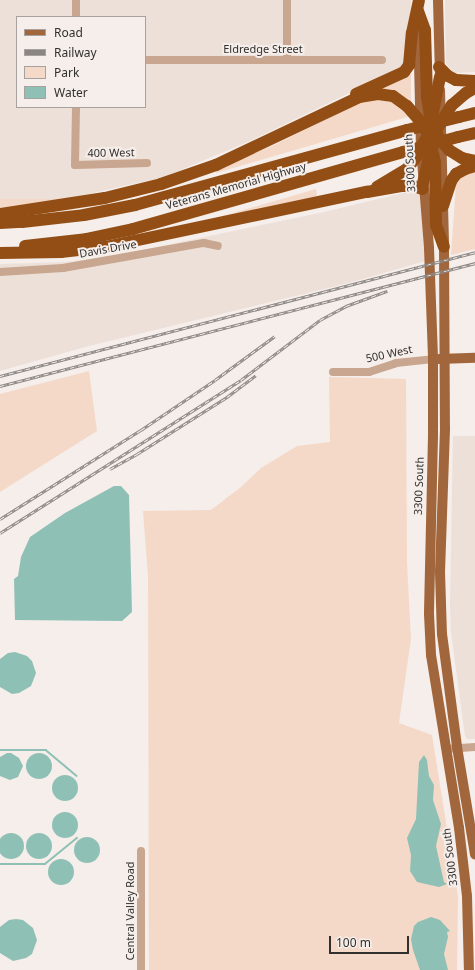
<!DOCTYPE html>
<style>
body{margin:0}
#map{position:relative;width:475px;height:970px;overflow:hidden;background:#f5eeea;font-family:"Noto Sans",sans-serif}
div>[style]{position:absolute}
.built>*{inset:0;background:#ede0d8}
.green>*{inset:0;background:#f4d9c8}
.water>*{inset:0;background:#8fc0b6}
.round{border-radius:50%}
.stream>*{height:1.5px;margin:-0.75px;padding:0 0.75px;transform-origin:0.75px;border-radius:0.75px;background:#8fc0b6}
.minor>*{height:8px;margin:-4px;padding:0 4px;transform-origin:4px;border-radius:4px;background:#c8a68f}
.major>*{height:10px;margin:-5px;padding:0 5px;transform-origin:5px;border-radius:5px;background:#a2663c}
.highway>*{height:12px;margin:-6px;padding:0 6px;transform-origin:6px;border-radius:6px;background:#934e15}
.rail>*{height:3px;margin-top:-1.5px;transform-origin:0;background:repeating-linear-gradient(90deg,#f5eeea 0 4.5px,#8b8683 0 9px);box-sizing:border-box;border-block:1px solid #8b8683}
.highway-bridge>*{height:12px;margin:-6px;padding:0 6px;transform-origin:6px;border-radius:6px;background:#934e15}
span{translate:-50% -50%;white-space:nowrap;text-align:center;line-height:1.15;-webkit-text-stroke:4px #f5eeea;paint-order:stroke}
.street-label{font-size:11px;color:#32302e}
.legend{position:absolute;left:16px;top:16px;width:130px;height:92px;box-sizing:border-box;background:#f5eeea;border:1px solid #a7a29f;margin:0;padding:5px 7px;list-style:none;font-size:12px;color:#32302e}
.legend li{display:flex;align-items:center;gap:8px;height:20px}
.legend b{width:20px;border:1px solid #a7a29f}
.scale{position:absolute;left:329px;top:936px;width:80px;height:18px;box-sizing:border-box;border:2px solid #32302e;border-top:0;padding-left:5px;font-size:12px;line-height:14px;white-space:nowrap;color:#32302e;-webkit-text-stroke:3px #f5eeea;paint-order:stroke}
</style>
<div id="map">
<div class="built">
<div style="clip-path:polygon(evenodd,0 0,411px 0,409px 56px,401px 68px,252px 140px,164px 177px,57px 201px,0 204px,0 0,17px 17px,145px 17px,145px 107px,17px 107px,17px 17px)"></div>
<div style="clip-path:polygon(445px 0,475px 0,475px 72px,454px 73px,446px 64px)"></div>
<div style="clip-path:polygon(420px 189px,425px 261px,349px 283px,85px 347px,0 371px,0 264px,66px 262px,109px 257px,324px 212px)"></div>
<div style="clip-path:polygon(453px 436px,475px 436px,475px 739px,467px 739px,465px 736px,451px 632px,450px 606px)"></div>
</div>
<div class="green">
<div style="clip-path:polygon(411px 70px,411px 103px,377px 90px)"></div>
<div style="clip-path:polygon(384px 100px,395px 103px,411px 116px,216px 173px,215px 170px,272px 146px,359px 103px,365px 101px)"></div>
<div style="clip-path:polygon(475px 171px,475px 249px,451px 255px,456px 184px,459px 178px)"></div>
<div style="clip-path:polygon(316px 189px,317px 196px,303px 200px,202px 222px)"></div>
<div style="clip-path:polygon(0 199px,62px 199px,0 209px)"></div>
<div style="clip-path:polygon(89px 371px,97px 431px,0 492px,0 394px)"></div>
<div style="clip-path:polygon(329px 377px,406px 379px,407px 562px,411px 639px,399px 723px,432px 735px,458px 897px,457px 970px,149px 970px,148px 576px,143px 511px,211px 510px,241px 487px,261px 468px,297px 446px,330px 442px)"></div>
</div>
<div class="water">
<div style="clip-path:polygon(114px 486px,121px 486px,129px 495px,132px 612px,122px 621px,15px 620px,14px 579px,18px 576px,21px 557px,30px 537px,65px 513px)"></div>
<div style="clip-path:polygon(15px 652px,27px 656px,32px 661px,36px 673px,31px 686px,19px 693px,12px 694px,0 687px,0 659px,8px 653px)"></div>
<div class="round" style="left:26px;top:753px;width:26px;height:26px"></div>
<div style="clip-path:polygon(7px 753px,11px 753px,19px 758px,23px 766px,18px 777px,10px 780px,0 776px,0 757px)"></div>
<div style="clip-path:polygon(424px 755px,427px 760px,429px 776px,434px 785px,433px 800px,441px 824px,436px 846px,444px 882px,447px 884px,439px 887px,417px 882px,410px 871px,411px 855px,407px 838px,416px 819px,419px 762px)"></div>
<div class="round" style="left:52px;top:775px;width:26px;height:26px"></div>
<div class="round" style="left:52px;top:812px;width:26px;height:26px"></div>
<div class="round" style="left:26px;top:833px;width:26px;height:26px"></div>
<div class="round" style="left:-2px;top:833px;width:26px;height:26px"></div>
<div class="round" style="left:74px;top:837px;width:26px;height:26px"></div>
<div class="round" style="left:48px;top:859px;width:26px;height:26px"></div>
<div style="clip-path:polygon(431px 917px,440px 920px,450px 931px,447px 932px,448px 937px,444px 954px,448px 970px,420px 970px,413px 950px,411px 939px,414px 926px,418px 922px)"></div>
<div style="clip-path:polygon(16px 919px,23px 920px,33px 928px,37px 940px,32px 954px,26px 958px,13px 961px,0 953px,0 927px,9px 920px)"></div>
</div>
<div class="stream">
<div style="left:0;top:750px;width:46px"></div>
<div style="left:46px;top:750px;width:40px;rotate:40deg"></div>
<div style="left:0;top:864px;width:45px"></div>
<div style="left:45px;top:864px;width:41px;rotate:-39.1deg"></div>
</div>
<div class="minor">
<div style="left:76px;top:17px;width:17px;rotate:-90deg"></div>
<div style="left:145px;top:60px;width:237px"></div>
<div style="left:287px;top:60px;width:60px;rotate:-90deg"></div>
<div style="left:76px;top:107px;width:58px;rotate:91deg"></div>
<div style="left:75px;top:165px;width:72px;rotate:-1.6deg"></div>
<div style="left:0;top:272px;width:63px;rotate:-3.6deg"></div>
<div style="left:63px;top:268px;width:143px;rotate:-10.1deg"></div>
<div style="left:204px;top:243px;width:14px;rotate:12deg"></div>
<div style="left:333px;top:372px;width:36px"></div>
<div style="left:369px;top:372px;width:28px;rotate:-18deg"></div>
<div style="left:396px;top:363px;width:37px;rotate:-6deg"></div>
<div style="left:446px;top:749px;width:29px;rotate:-4deg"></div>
<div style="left:141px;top:851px;width:119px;rotate:90deg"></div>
</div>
<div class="major">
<div style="left:438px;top:0;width:74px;rotate:88.5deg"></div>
<div style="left:418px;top:17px;width:131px;rotate:88.7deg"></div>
<div style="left:421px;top:148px;width:100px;rotate:85.4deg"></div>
<div style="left:429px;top:248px;width:111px;rotate:87.9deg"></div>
<div style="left:433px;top:359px;width:77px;rotate:90deg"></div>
<div style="left:433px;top:436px;width:178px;rotate:91.3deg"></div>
<div style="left:429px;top:614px;width:41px;rotate:87.2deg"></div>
<div style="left:431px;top:655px;width:175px;rotate:80.8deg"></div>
<div style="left:459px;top:828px;width:68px;rotate:83.3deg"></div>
<div style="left:467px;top:896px;width:74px;rotate:88.5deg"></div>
<div style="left:440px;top:90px;width:157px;rotate:88.5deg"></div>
<div style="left:444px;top:247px;width:182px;rotate:89.7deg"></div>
<div style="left:445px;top:429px;width:143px;rotate:92deg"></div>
<div style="left:440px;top:572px;width:62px;rotate:88.2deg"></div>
<div style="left:442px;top:634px;width:114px;rotate:82.4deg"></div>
<div style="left:457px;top:747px;width:109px;rotate:80.5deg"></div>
<div style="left:439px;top:359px;width:36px;rotate:-2deg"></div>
</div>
<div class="highway">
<div style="left:418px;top:11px;width:20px;rotate:70deg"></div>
<div style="left:425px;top:30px;width:67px;rotate:88.3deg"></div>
<div style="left:427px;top:97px;width:19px;rotate:81deg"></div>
<div style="left:430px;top:116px;width:24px;rotate:68deg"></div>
<div style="left:439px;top:138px;width:16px;rotate:50deg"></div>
<div style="left:449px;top:150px;width:15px;rotate:32deg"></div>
<div style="left:462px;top:158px;width:13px;rotate:13deg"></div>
<div style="left:439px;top:67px;width:13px;rotate:45deg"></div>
<div style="left:448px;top:76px;width:9px;rotate:27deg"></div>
<div style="left:456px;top:80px;width:19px;rotate:3deg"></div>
<div style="left:356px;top:94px;width:53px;rotate:-24.6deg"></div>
<div style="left:404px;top:72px;width:9px;rotate:-54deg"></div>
<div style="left:409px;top:65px;width:32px;rotate:-85deg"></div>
<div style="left:412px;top:33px;width:33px;rotate:-78deg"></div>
<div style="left:432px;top:117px;width:41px;rotate:-78.7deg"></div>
<div style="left:459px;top:117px;width:16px;rotate:-14deg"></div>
<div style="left:438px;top:127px;width:26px;rotate:-58deg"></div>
<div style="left:452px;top:105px;width:18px;rotate:-41deg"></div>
<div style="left:466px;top:93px;width:10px;rotate:-29deg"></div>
<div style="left:458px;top:137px;width:17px;rotate:-13deg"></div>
<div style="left:423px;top:183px;width:32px;rotate:-77deg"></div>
<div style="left:377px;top:187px;width:35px;rotate:-31deg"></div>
<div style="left:407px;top:169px;width:15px;rotate:-53deg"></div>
<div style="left:416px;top:157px;width:19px;rotate:-62deg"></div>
<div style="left:443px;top:206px;width:26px;rotate:-72deg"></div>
<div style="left:451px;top:181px;width:9px;rotate:-54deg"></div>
<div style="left:456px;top:174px;width:10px;rotate:-29deg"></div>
<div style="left:465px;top:169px;width:10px;rotate:-17deg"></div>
<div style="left:0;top:214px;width:106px;rotate:-8.7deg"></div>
<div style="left:105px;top:198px;width:58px;rotate:-14deg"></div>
<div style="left:161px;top:184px;width:58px;rotate:-19.1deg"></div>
<div style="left:216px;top:165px;width:158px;rotate:-25.4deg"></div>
<div style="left:359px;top:97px;width:19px;rotate:-9deg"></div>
<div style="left:378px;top:94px;width:15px;rotate:8deg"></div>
<div style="left:393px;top:96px;width:17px;rotate:36deg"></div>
<div style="left:407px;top:106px;width:20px;rotate:49deg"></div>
<div style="left:420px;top:121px;width:15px;rotate:58deg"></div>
<div style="left:428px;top:134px;width:29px;rotate:76deg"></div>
<div style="left:435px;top:162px;width:63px;rotate:89.1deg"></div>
<div style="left:436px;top:225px;width:23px;rotate:70deg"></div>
<div style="left:0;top:223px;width:22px;rotate:-3deg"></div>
<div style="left:22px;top:222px;width:62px;rotate:-6.4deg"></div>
<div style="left:84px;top:215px;width:52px;rotate:-11.1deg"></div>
<div style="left:135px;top:205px;width:282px;rotate:-15.4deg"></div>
<div style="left:25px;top:246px;width:61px;rotate:-6.5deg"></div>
<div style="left:86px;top:239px;width:48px;rotate:-12deg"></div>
<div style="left:133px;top:229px;width:281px;rotate:-15.9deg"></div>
<div style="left:0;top:253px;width:61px;rotate:-0.9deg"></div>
<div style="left:61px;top:252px;width:44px;rotate:-6.5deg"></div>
<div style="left:105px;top:247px;width:268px;rotate:-11.9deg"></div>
<div style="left:367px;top:192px;width:36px;rotate:-10deg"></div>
<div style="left:402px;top:186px;width:11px"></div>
<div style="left:413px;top:186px;width:10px;rotate:17deg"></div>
</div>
<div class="rail">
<div style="left:0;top:376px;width:491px;rotate:-14.6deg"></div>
<div style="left:0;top:386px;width:491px;rotate:-14.5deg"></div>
<div style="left:110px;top:469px;width:31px;rotate:-29deg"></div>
<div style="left:137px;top:454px;width:107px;rotate:-32.3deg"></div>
<div style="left:227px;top:397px;width:36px;rotate:-37deg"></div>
<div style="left:0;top:519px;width:167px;rotate:-32.3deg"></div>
<div style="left:141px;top:430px;width:89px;rotate:-34deg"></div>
<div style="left:215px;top:380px;width:74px;rotate:-36.3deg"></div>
<div style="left:0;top:533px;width:285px;rotate:-32.4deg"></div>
<div style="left:241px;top:380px;width:99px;rotate:-37.2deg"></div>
<div style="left:320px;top:320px;width:30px;rotate:-28deg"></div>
<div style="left:346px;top:306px;width:44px;rotate:-20.1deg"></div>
</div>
<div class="highway-bridge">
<div style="left:407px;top:130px;width:54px;rotate:-14deg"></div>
<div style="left:403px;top:152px;width:57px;rotate:-15.3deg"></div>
</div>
<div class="street-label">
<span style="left:263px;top:49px">Eldredge Street</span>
<span style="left:111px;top:153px;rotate:-1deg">400 West</span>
<span style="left:410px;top:163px;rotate:-93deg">3300 South</span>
<span style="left:236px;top:186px;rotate:-16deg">Veterans Memorial Highway</span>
<span style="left:108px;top:249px;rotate:-10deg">Davis Drive</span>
<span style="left:389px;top:354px;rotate:-12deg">500 West</span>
<span style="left:419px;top:486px;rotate:-88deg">3300 South</span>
<span style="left:450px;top:857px;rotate:-97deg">3300 South</span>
<span style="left:130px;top:911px;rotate:-90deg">Central Valley Road</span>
</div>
<ul class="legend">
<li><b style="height:5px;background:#a2663c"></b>Road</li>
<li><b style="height:5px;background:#8b8683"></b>Railway</li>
<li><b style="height:11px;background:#f4d9c8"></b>Park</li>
<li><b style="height:11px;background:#8fc0b6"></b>Water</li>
</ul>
<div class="scale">100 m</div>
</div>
